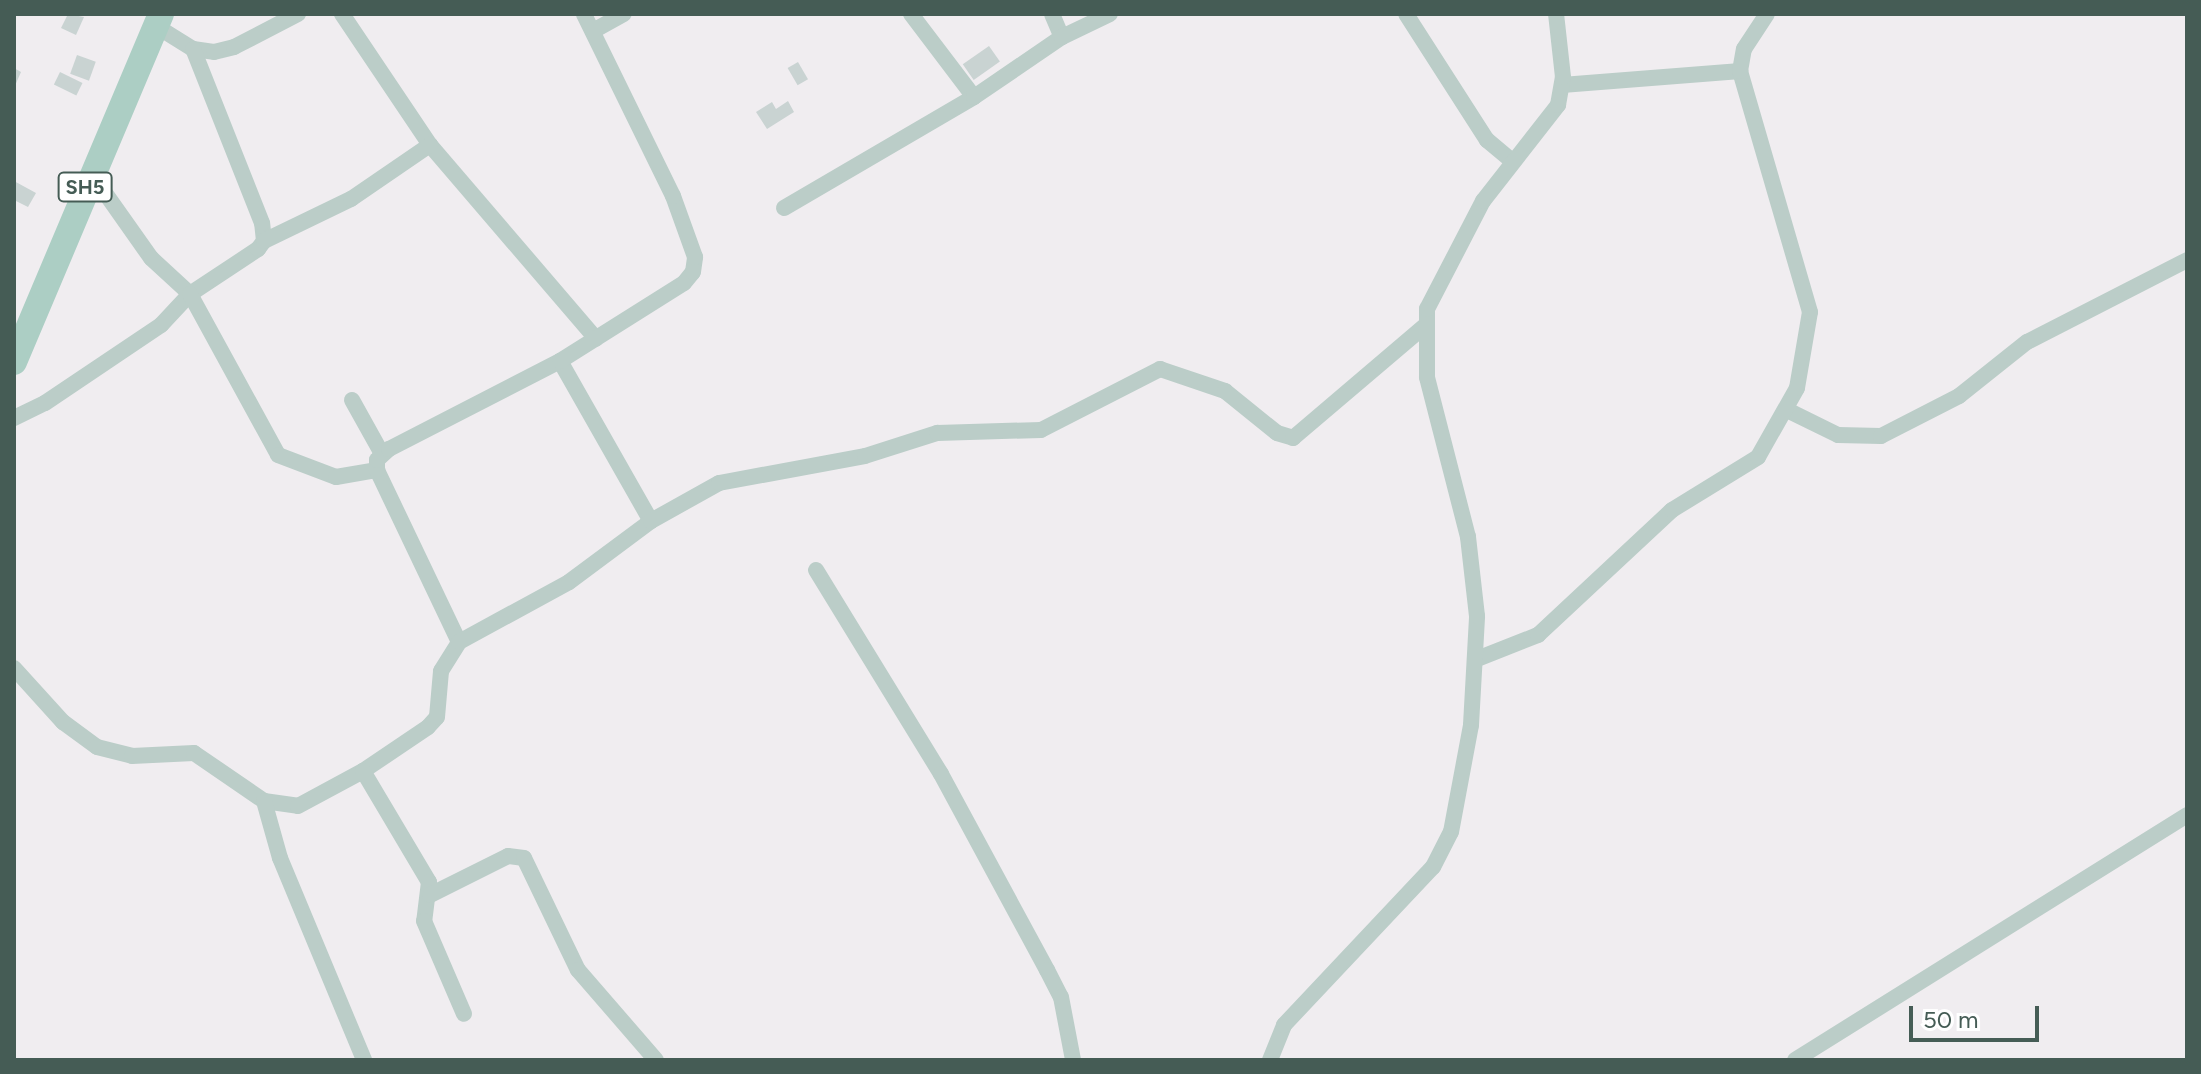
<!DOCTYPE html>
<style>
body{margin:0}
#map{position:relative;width:2201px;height:1074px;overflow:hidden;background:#f0edf0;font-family:Figtree,sans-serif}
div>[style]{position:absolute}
.building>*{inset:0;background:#c9d3d2;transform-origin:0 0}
.street>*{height:16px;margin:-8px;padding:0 8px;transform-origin:8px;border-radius:8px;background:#bbcdc8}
.primary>*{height:26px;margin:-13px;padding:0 13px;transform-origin:13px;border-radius:13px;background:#accec4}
span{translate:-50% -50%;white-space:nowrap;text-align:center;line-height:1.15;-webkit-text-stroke:6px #fff;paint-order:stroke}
.shield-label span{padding:2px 6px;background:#fff;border:2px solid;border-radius:6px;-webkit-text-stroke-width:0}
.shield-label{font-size:20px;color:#455c55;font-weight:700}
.frame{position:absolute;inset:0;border:16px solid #455c55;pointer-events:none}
.scale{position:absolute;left:1909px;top:1006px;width:130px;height:36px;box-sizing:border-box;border:4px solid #455c55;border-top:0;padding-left:10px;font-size:24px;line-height:28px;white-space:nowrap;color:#455c55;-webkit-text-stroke:6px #fff;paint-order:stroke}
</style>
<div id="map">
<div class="building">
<div style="clip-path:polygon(68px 14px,84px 17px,76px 35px,61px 28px)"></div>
<div style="left:989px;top:46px;width:19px;height:32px;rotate:55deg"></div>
<div style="left:77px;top:55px;width:20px;height:20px;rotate:20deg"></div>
<div style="left:798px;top:62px;width:20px;height:12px;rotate:60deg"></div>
<div style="clip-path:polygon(14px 68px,21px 72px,14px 88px)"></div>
<div style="left:60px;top:72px;width:25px;height:14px;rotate:26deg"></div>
<div style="clip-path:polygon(788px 101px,794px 112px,767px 129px,756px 112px,772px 102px,776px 109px)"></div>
<div style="clip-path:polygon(14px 181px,36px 193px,28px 207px,14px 200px)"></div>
</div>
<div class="street">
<div style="left:342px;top:14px;width:158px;rotate:56.1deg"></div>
<div style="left:430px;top:145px;width:255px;rotate:49.4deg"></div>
<div style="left:911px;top:14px;width:104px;rotate:52.8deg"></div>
<div style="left:1052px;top:14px;width:25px;rotate:67deg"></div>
<div style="left:1406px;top:14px;width:150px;rotate:57.3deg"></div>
<div style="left:1487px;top:140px;width:31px;rotate:40deg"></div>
<div style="left:156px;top:26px;width:44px;rotate:31.9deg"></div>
<div style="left:193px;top:49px;width:21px;rotate:8deg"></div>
<div style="left:214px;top:52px;width:21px;rotate:-14deg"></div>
<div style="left:234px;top:47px;width:72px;rotate:-27.3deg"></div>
<div style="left:593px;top:31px;width:35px;rotate:-29deg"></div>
<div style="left:1562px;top:85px;width:179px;rotate:-4.5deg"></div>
<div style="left:91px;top:173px;width:104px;rotate:54.8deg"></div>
<div style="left:151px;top:258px;width:53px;rotate:42.7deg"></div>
<div style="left:190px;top:294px;width:82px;rotate:-33.5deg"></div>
<div style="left:258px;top:249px;width:10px;rotate:-53deg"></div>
<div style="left:264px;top:241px;width:18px;rotate:-96deg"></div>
<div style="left:262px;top:223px;width:187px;rotate:-111.6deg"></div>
<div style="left:784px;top:208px;width:220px;rotate:-30.3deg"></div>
<div style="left:974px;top:97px;width:107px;rotate:-34.3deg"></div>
<div style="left:1062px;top:37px;width:53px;rotate:-25.6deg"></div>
<div style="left:264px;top:241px;width:97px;rotate:-25.8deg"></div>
<div style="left:351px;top:199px;width:96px;rotate:-34.4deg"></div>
<div style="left:560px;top:361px;width:184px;rotate:60.4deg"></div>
<div style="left:352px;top:400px;width:62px;rotate:60.9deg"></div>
<div style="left:1787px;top:410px;width:57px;rotate:26.1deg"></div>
<div style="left:1838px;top:435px;width:43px;rotate:1.3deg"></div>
<div style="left:1881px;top:436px;width:88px;rotate:-27.1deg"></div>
<div style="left:1959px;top:396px;width:87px;rotate:-38.5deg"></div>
<div style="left:2027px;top:342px;width:180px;rotate:-27.1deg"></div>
<div style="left:14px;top:418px;width:34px;rotate:-26deg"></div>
<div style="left:45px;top:403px;width:140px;rotate:-33.9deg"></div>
<div style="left:161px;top:325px;width:42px;rotate:-46.9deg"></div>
<div style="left:190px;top:294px;width:183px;rotate:61.3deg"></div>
<div style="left:278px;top:455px;width:62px;rotate:20.8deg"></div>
<div style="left:336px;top:477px;width:42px;rotate:-9.7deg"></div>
<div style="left:816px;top:570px;width:239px;rotate:58.5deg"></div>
<div style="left:941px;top:774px;width:223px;rotate:61.6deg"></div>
<div style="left:1047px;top:970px;width:30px;rotate:63deg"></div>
<div style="left:1061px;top:997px;width:64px;rotate:79.2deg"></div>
<div style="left:459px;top:642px;width:191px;rotate:-115.5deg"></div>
<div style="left:377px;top:470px;width:10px;rotate:-90deg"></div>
<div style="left:377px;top:460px;width:16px;rotate:-43deg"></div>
<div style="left:389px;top:449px;width:192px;rotate:-27.2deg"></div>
<div style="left:560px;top:361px;width:146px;rotate:-32.2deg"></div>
<div style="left:684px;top:283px;width:14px;rotate:-51deg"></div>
<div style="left:693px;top:272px;width:15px;rotate:-82deg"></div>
<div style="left:695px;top:257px;width:65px;rotate:-109.8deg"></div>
<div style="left:673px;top:196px;width:203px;rotate:-116.1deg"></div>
<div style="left:1477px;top:659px;width:66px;rotate:-21.5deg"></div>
<div style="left:1538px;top:635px;width:183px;rotate:-43deg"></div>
<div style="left:1672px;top:510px;width:101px;rotate:-31.6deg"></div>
<div style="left:1758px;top:457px;width:79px;rotate:-60.5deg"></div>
<div style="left:1797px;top:388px;width:77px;rotate:-80.3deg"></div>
<div style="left:1810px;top:312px;width:251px;rotate:-106.2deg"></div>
<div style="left:1740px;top:71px;width:22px;rotate:-80deg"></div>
<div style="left:1744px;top:49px;width:42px;rotate:-56.7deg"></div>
<div style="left:14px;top:668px;width:73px;rotate:47.8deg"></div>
<div style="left:63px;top:722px;width:42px;rotate:36.3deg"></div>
<div style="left:97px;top:747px;width:36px;rotate:14deg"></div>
<div style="left:132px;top:756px;width:62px;rotate:-2.8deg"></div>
<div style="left:194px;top:753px;width:85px;rotate:34.4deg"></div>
<div style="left:264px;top:801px;width:34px;rotate:8deg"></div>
<div style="left:298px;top:806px;width:74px;rotate:-28.3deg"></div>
<div style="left:363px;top:771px;width:78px;rotate:-34.1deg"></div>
<div style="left:428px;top:727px;width:13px;rotate:-48deg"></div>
<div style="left:437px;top:717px;width:46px;rotate:-85deg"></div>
<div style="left:441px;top:671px;width:34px;rotate:-58deg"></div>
<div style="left:459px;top:642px;width:125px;rotate:-28.6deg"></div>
<div style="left:569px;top:582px;width:102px;rotate:-36.6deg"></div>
<div style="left:651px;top:521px;width:78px;rotate:-29.2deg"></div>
<div style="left:719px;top:483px;width:148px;rotate:-10.5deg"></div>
<div style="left:865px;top:456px;width:76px;rotate:-17.7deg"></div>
<div style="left:937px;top:433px;width:104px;rotate:-1.7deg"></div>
<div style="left:1041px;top:430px;width:134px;rotate:-27.1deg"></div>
<div style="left:1160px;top:369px;width:69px;rotate:18.7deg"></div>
<div style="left:1225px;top:391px;width:67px;rotate:38.9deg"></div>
<div style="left:1277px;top:433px;width:17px;rotate:17deg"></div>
<div style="left:1293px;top:438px;width:175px;rotate:-40.4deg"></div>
<div style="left:363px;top:771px;width:129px;rotate:59.3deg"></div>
<div style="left:429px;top:882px;width:39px;rotate:97deg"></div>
<div style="left:424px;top:921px;width:101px;rotate:66.7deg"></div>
<div style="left:264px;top:801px;width:59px;rotate:74.3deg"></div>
<div style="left:280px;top:858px;width:219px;rotate:67.4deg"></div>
<div style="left:430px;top:895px;width:87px;rotate:-26.6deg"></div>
<div style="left:508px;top:856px;width:16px;rotate:7deg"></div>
<div style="left:524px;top:858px;width:124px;rotate:64.3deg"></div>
<div style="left:578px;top:970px;width:119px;rotate:49.1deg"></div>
<div style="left:1270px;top:1060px;width:38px;rotate:-68deg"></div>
<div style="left:1284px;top:1025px;width:217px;rotate:-46.7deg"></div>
<div style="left:1433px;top:867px;width:39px;rotate:-63deg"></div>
<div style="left:1451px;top:832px;width:109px;rotate:-79.4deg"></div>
<div style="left:1471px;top:725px;width:109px;rotate:-86.8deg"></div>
<div style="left:1477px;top:616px;width:80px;rotate:-96.5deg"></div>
<div style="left:1468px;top:537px;width:165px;rotate:-104.4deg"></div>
<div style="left:1427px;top:377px;width:68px;rotate:-90deg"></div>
<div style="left:1427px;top:309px;width:122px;rotate:-62.6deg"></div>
<div style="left:1483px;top:201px;width:122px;rotate:-52deg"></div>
<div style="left:1558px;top:105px;width:28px;rotate:-80deg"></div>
<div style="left:1563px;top:77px;width:63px;rotate:-96.3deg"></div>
<div style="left:1795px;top:1060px;width:462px;rotate:-32deg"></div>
</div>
<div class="primary">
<div style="left:14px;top:362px;width:378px;rotate:-67.1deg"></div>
</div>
<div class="shield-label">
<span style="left:85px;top:187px">SH5</span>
</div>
<div class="frame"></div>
<div class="scale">50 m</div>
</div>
